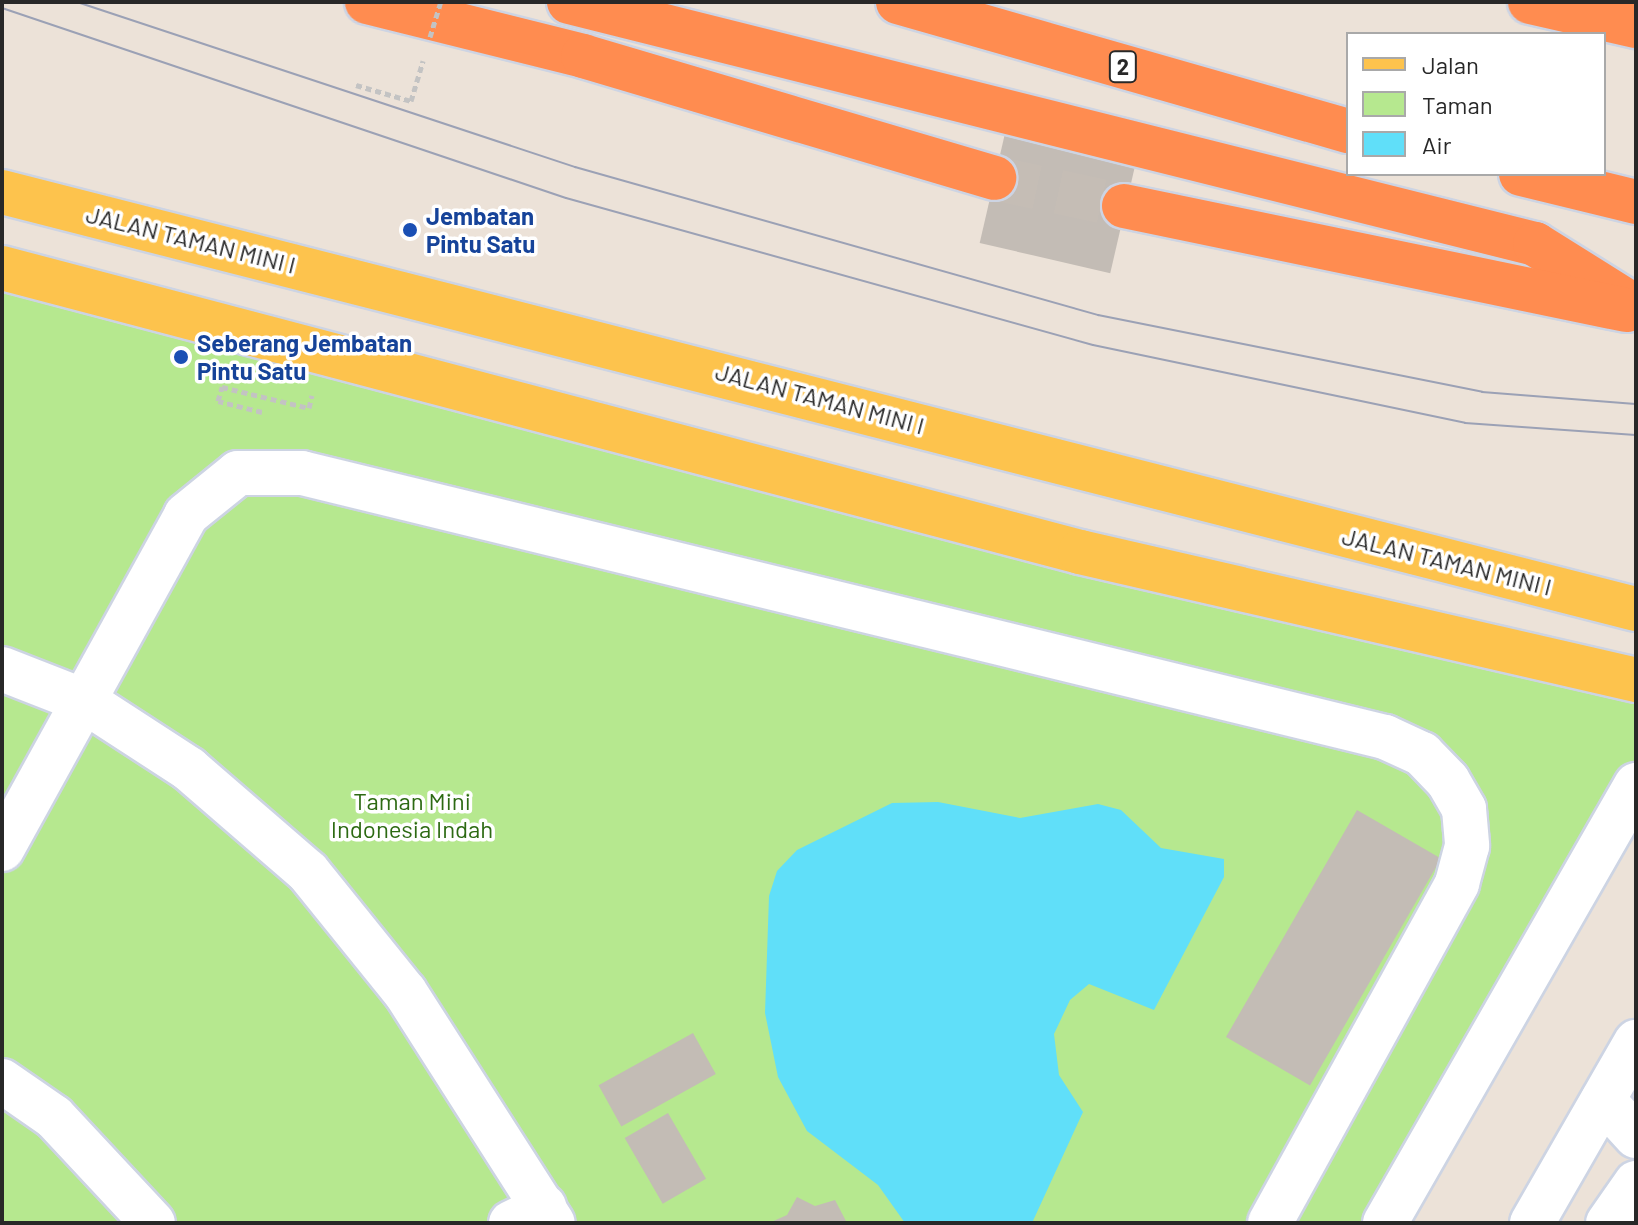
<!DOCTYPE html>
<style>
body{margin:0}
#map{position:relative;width:1638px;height:1225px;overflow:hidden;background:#ece2d8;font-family:Barlow,sans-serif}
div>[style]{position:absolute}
.green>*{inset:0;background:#b6e88f}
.water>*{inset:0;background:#60dff9}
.building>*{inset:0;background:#c3bcb5;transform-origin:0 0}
.highway-tunnel>*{height:44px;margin-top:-22px;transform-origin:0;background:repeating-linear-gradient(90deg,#c5bdb5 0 44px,transparent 0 66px)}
.path>*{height:5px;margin-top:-2.5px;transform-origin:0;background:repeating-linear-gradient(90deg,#c3c3c3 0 6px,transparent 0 10px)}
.roads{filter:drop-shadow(2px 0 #cdd4e3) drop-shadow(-2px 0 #cdd4e3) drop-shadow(0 2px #cdd4e3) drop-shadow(0 -2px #cdd4e3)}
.minor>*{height:44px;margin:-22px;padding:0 22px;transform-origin:22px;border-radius:22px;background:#fff}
.major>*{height:44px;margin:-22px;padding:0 22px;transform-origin:22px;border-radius:22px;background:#fdc34d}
.highway>*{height:44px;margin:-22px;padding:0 22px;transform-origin:22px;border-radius:22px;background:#ff8c50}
.tram>*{height:2px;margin:-1px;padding:0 1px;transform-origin:1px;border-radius:1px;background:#9ba1b5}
.path-bridge>*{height:5px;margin-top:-2.5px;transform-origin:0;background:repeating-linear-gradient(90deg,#c3c3c3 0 6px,transparent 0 10px)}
.dots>*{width:22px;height:22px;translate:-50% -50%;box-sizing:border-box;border:4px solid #fff;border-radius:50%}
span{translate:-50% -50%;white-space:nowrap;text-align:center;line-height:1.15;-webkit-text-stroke:7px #fff;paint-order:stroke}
.shield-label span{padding:2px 6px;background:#fff;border:2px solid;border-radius:6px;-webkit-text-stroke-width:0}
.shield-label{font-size:22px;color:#282828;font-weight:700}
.transit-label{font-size:24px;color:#164399;font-weight:700}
.left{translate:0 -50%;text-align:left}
.street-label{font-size:24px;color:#282828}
.park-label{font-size:24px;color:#2d6a13}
.frame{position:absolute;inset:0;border:4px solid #282828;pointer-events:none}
.legend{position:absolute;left:1346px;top:32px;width:260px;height:144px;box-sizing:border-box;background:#fff;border:2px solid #a9a9a9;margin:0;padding:10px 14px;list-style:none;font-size:24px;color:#282828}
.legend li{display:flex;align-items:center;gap:16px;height:40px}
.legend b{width:40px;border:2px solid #a9a9a9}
</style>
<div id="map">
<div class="green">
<div style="clip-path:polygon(2px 289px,1636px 694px,1636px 763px,1374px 1223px,2px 1223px)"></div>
</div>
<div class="water">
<div style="clip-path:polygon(938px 802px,1020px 818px,1098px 804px,1121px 810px,1161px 848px,1224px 859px,1224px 877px,1154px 1010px,1089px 984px,1070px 1000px,1054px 1034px,1059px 1075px,1083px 1112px,1032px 1223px,905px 1223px,878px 1185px,807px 1131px,778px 1077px,765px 1013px,769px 896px,777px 871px,797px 850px,892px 803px)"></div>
</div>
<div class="building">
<div style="left:1006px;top:129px;width:134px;height:117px;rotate:13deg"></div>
<div style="left:1357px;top:810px;width:97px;height:262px;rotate:30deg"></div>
<div style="left:693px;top:1033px;width:47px;height:108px;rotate:61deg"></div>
<div style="left:668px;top:1113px;width:76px;height:50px;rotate:60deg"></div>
<div style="clip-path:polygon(797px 1197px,815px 1206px,835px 1200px,847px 1223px,769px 1223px,787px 1215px)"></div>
</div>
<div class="highway-tunnel">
<div style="left:994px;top:178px;width:133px;rotate:12.2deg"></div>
</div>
<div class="path">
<div style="left:356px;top:85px;width:57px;rotate:16.2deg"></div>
<div style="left:411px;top:101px;width:42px;rotate:-73.3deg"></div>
<div style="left:262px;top:412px;width:45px;rotate:-166deg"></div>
<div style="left:218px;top:401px;width:15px;rotate:-74deg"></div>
<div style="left:222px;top:387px;width:89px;rotate:13.6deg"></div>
<div style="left:309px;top:408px;width:13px;rotate:-77deg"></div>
</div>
<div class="roads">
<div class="minor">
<div style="left:2px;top:669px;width:90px;rotate:21.4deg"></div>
<div style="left:86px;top:702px;width:123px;rotate:33deg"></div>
<div style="left:189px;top:769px;width:157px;rotate:40.9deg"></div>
<div style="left:308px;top:872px;width:154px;rotate:51.1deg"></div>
<div style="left:405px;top:992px;width:274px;rotate:57.4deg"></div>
<div style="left:2px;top:849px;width:381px;rotate:-61.1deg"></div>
<div style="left:186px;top:515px;width:67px;rotate:-38.9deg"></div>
<div style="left:238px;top:473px;width:64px"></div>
<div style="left:302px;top:473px;width:1115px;rotate:13.7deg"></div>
<div style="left:1385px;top:737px;width:41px;rotate:24.7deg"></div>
<div style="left:1422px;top:754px;width:37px;rotate:46deg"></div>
<div style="left:1448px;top:781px;width:32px;rotate:60deg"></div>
<div style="left:1464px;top:809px;width:37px;rotate:85deg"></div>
<div style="left:1467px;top:846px;width:39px;rotate:105deg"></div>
<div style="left:1457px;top:884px;width:387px;rotate:118.9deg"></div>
<div style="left:2px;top:1081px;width:63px;rotate:34.7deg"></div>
<div style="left:54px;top:1117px;width:145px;rotate:47deg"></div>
<div style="left:1603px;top:1100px;width:49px;rotate:47.5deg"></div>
<div style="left:511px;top:1223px;width:37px;rotate:-26deg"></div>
<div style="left:1385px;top:1223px;width:505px;rotate:-60.18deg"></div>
<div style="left:1532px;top:1223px;width:209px;rotate:-60.1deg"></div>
<div style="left:1608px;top:1223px;width:49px;rotate:-55deg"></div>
</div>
<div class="major">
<div style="left:2px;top:192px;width:1686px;rotate:14.32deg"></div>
<div style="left:2px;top:268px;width:1115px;rotate:14.76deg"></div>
<div style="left:1080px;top:552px;width:571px;rotate:12.96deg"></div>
</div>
<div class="highway">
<div style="left:367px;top:2px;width:223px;rotate:14deg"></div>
<div style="left:583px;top:56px;width:429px;rotate:16.5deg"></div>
<div style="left:569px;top:2px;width:996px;rotate:14.06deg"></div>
<div style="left:1535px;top:244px;width:119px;rotate:32deg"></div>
<div style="left:898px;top:2px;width:468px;rotate:16deg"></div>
<div style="left:1530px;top:2px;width:109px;rotate:12.8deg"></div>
<div style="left:1521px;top:174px;width:118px;rotate:13.7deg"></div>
<div style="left:1124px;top:206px;width:513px;rotate:11.7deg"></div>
</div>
</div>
<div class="tram">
<div style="left:77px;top:2px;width:525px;rotate:18.33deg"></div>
<div style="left:575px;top:167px;width:544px;rotate:15.8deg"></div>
<div style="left:1098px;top:315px;width:392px;rotate:11.3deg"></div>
<div style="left:1482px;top:392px;width:154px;rotate:4.5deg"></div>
<div style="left:2px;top:8px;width:595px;rotate:18.62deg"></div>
<div style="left:566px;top:198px;width:547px;rotate:15.59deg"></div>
<div style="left:1093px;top:345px;width:380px;rotate:11.8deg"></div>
<div style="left:1465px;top:423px;width:171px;rotate:4deg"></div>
</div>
<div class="path-bridge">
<div style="left:430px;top:37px;width:37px;rotate:-73deg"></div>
</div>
<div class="dots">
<div style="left:410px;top:230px;background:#1a4fb4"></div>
<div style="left:181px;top:357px;background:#1a4fb4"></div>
</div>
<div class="shield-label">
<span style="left:1123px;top:67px">2</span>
</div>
<div class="transit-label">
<span class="left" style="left:426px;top:230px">Jembatan<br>Pintu Satu</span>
<span class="left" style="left:197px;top:357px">Seberang Jembatan<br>Pintu Satu</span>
</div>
<div class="street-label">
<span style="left:191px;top:239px;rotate:14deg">JALAN TAMAN MINI I</span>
<span style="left:820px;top:398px;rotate:15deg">JALAN TAMAN MINI I</span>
<span style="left:1447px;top:561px;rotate:14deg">JALAN TAMAN MINI I</span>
</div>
<div class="park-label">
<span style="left:412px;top:815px">Taman Mini<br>Indonesia Indah</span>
</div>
<div class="frame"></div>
<ul class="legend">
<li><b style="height:10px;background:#fdc34d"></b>Jalan</li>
<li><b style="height:22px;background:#b6e88f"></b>Taman</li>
<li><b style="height:22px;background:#60dff9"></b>Air</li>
</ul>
</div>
